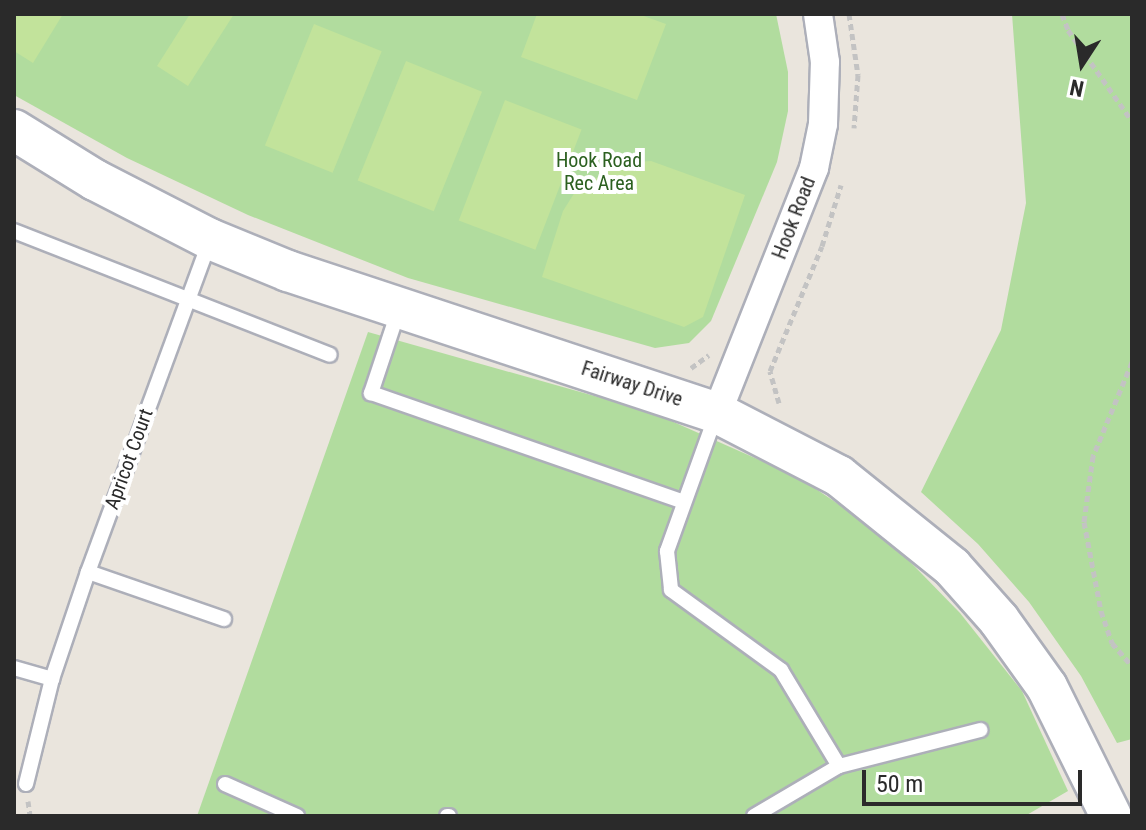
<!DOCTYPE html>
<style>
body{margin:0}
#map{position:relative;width:1146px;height:830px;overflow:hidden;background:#eae5dd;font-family:"Roboto Condensed",sans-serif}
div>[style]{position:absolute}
.green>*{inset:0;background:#b1dc9e}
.pitch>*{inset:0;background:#c2e39b;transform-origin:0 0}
.path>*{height:5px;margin-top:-2.5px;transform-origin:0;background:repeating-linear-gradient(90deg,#c3c3c3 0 6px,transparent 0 10px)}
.roads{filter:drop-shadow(2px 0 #adafb9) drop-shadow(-2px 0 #adafb9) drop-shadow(0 2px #adafb9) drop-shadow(0 -2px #adafb9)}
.lane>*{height:14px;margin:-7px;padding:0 7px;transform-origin:7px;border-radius:7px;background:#fff}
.street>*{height:28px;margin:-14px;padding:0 14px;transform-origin:14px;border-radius:14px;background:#fff}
.secondary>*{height:40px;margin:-20px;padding:0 20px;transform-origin:20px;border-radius:20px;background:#fff}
span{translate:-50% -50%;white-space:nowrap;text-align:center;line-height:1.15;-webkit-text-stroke:8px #fff;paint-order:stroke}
.park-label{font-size:20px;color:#2c6020}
.street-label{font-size:20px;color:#2a2a2a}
.frame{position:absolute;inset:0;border:16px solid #2a2a2a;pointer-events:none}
.north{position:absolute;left:1042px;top:24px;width:80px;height:80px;-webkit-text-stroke:6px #fff;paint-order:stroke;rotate:192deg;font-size:22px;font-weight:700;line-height:32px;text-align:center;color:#2a2a2a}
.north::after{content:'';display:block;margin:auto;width:28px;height:36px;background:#2a2a2a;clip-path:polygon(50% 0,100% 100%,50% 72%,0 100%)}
.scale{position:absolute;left:862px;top:770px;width:220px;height:36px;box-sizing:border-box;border:4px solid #2a2a2a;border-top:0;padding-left:10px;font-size:24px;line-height:28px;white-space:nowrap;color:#2a2a2a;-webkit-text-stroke:6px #fff;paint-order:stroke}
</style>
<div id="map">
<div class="green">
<div style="clip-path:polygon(14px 14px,776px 14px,788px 72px,788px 111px,777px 162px,711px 321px,689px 343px,655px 348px,408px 278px,248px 215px,127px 158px,14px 95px)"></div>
<div style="clip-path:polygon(1012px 14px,1132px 14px,1132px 739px,1117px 743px,1081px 676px,1029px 602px,978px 544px,921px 492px,1001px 330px,1026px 203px)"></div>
<div style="clip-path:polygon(368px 332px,651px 412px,798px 477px,883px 534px,960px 613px,1022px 691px,1068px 791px,1025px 816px,197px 816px)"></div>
</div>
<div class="pitch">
<div style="clip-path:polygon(14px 14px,63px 14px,33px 63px,14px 51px)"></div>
<div style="clip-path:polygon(190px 14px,234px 14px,188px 86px,157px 66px)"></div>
<div style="clip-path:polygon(537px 14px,638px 14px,666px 24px,637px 100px,521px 57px)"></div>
<div style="left:314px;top:24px;width:73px;height:131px;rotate:22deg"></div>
<div style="left:406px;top:61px;width:82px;height:129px;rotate:22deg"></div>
<div style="left:505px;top:100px;width:82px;height:129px;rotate:21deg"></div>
<div style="clip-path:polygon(651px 161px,745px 195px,703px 317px,684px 327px,542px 277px,563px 211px,575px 192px,620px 163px)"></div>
</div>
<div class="path">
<div style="left:849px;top:14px;width:62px;rotate:81.6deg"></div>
<div style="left:858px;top:75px;width:53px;rotate:94.3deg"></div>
<div style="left:1062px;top:14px;width:17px;rotate:69deg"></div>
<div style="left:1068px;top:30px;width:111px;rotate:54.9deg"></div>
<div style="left:1132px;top:362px;width:102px;rotate:112.5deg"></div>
<div style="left:1093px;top:456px;width:67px;rotate:97.8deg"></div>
<div style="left:1084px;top:522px;width:91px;rotate:79.2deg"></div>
<div style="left:1101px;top:611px;width:34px;rotate:71deg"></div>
<div style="left:1112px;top:643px;width:30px;rotate:49deg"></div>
<div style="left:691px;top:368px;width:22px;rotate:-36deg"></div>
<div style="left:779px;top:403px;width:33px;rotate:-106deg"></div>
<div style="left:770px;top:371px;width:135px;rotate:-67.4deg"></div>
<div style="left:822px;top:246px;width:64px;rotate:-72.7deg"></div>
<div style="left:28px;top:801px;width:15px;rotate:82deg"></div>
</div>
<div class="roads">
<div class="lane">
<div style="left:14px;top:231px;width:339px;rotate:21.4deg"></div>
<div style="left:399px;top:309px;width:89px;rotate:108.4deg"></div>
<div style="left:371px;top:393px;width:331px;rotate:19.2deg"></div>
<div style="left:716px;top:415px;width:145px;rotate:109.8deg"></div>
<div style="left:667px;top:551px;width:39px;rotate:84deg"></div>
<div style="left:671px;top:590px;width:136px;rotate:36deg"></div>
<div style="left:781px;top:670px;width:112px;rotate:58.9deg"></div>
<div style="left:88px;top:572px;width:144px;rotate:19.1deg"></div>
<div style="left:14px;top:668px;width:40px;rotate:16deg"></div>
<div style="left:26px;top:784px;width:108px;rotate:-76.1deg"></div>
<div style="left:52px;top:679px;width:113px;rotate:-71.4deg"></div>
<div style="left:88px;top:572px;width:354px;rotate:-69.8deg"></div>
<div style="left:225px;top:784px;width:79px;rotate:24deg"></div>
<div style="left:447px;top:816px;width:2px"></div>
<div style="left:754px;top:816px;width:99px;rotate:-30.5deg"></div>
<div style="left:839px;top:766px;width:146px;rotate:-14.3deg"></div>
</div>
<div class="street">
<div style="left:717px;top:413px;width:264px;rotate:-68.4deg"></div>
<div style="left:814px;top:168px;width:45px;rotate:-78.4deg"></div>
<div style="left:823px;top:124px;width:62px;rotate:-88.2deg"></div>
<div style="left:825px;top:62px;width:49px;rotate:-98.3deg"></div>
</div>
<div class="secondary">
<div style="left:14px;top:130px;width:95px;rotate:31.7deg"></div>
<div style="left:95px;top:180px;width:129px;rotate:27.2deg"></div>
<div style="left:210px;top:239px;width:84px;rotate:22.3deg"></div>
<div style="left:288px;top:271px;width:452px;rotate:18.3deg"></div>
<div style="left:717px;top:413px;width:137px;rotate:27.3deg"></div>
<div style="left:839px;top:476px;width:145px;rotate:38.8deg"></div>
<div style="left:952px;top:567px;width:71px;rotate:48.4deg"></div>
<div style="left:999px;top:620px;width:82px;rotate:54.4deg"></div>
<div style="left:1047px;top:687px;width:144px;rotate:63.6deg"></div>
</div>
</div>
<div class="park-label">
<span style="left:599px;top:172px">Hook Road<br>Rec Area</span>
</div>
<div class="street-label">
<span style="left:794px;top:218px;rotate:-69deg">Hook Road</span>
<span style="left:632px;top:384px;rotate:18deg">Fairway Drive</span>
<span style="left:129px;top:459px;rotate:-70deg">Apricot Court</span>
</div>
<div class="frame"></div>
<div class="north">N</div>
<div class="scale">50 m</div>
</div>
